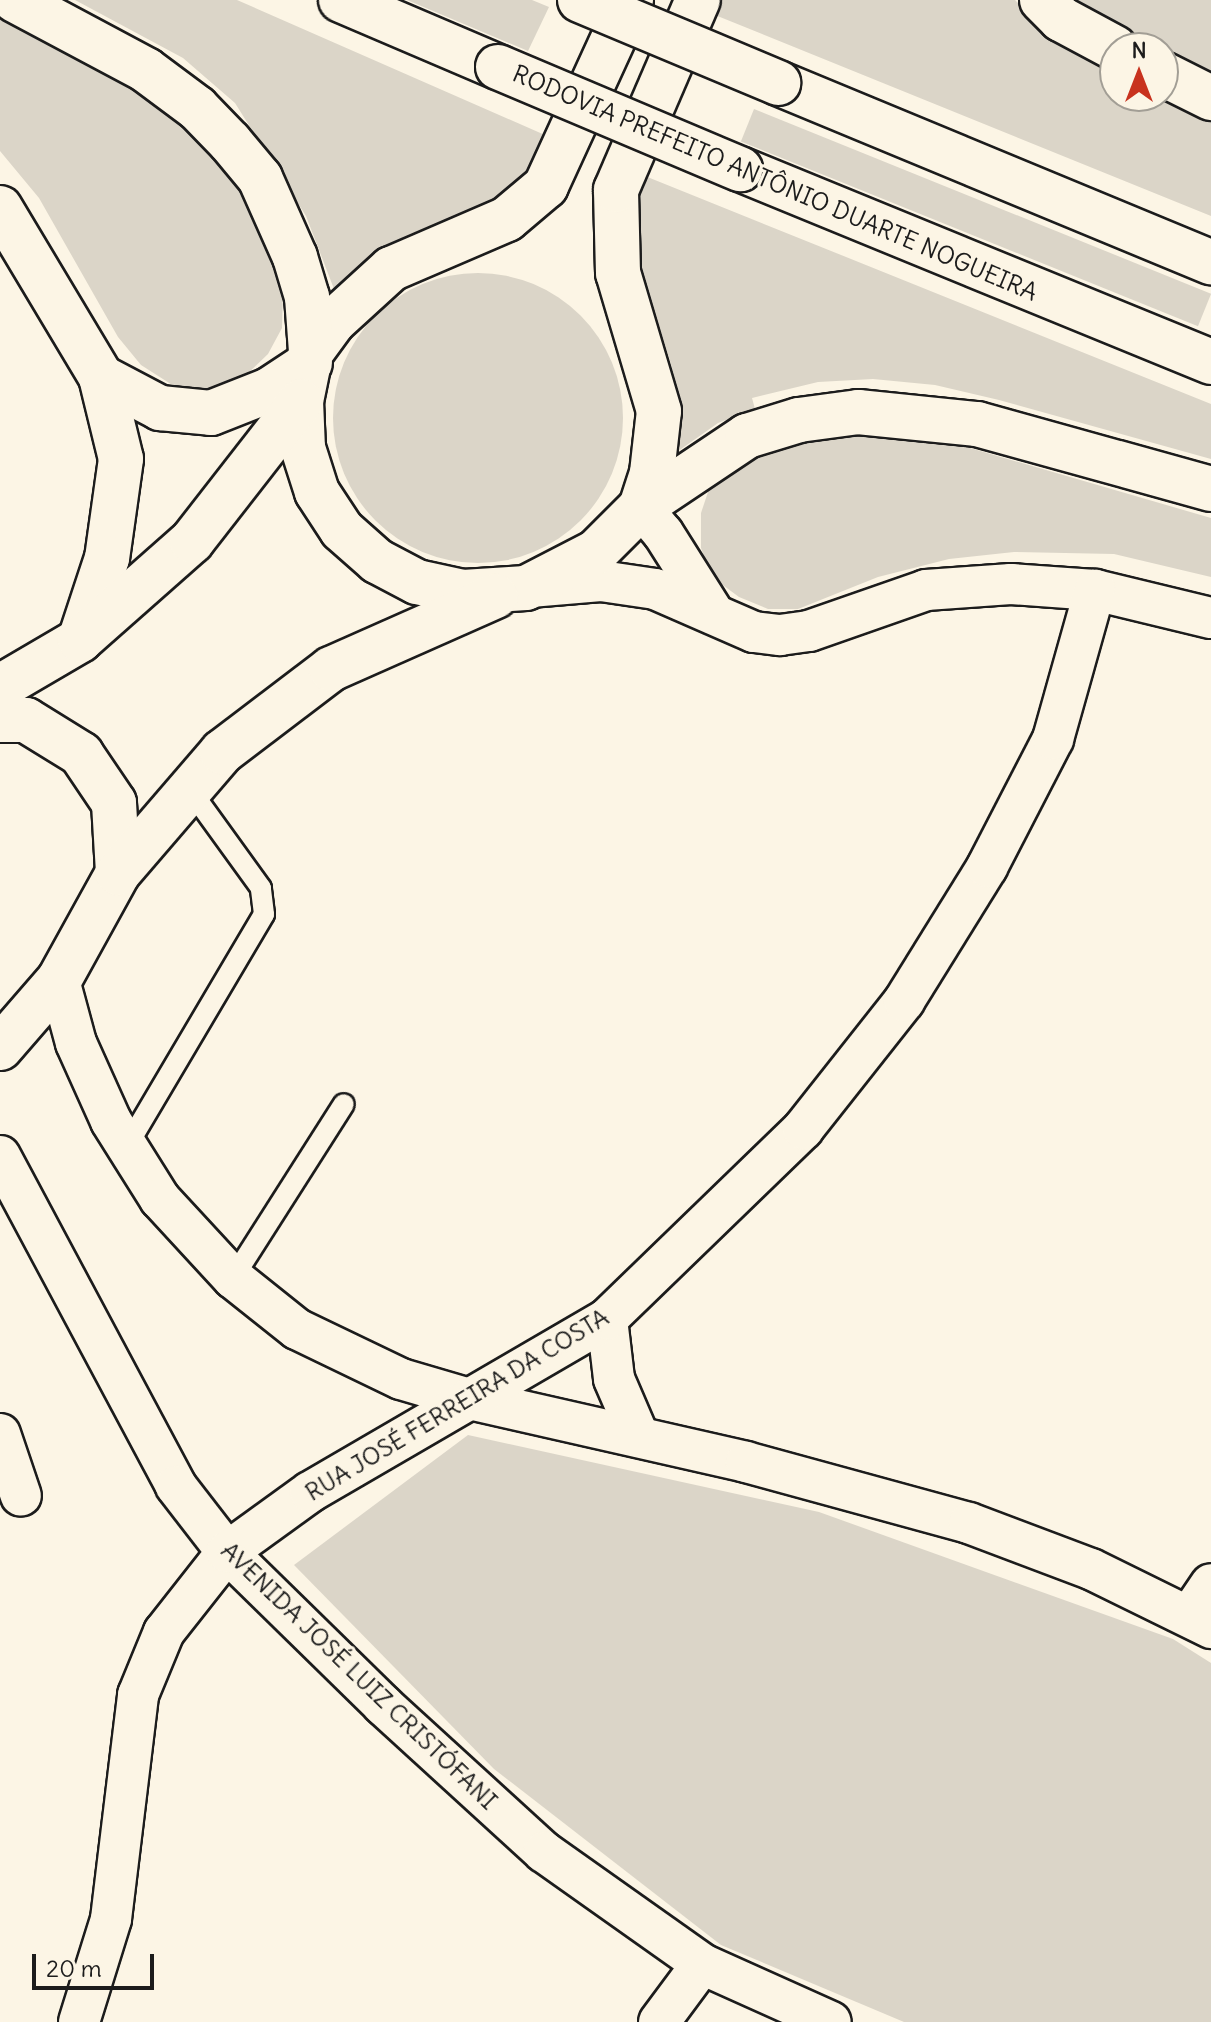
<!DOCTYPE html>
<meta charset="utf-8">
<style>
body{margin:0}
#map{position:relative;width:1211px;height:2022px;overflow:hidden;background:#fcf5e5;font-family:Delius,sans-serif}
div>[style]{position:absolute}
.green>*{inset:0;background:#dbd5c8;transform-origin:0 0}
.round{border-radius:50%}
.roads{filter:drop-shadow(2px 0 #1c1c1c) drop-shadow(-2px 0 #1c1c1c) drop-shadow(0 2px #1c1c1c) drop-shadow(0 -2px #1c1c1c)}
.lane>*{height:20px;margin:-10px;padding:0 10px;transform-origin:10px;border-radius:10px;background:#fcf5e5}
.street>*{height:40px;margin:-20px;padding:0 20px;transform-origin:20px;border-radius:20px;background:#fcf5e5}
.secondary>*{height:44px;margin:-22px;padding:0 22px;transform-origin:22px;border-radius:22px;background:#fcf5e5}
.highway>*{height:44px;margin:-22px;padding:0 22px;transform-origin:22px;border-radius:22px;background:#fcf5e5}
.bridges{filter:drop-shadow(2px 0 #1c1c1c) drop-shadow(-2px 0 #1c1c1c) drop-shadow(0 2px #1c1c1c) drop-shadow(0 -2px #1c1c1c)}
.highway-bridge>*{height:44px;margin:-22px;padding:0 22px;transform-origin:22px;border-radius:22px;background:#fcf5e5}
span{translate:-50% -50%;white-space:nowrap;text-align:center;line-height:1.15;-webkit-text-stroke:6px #fcf5e5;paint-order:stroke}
.street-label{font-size:24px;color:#1c1c1c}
.north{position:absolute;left:1099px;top:32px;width:80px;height:80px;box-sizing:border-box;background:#fcf5e5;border:2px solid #a29e95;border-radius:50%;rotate:0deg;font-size:22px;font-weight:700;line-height:32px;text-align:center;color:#1c1c1c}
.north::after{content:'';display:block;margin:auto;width:28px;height:36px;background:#c8321e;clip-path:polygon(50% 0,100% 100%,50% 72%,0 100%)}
.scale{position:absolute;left:32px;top:1954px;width:122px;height:36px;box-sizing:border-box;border:4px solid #1c1c1c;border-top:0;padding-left:10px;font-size:24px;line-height:28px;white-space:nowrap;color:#1c1c1c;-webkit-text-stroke:6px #fcf5e5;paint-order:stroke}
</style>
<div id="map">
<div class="green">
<div style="clip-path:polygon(75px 0,237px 0,554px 139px,528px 173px,483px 206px,408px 235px,372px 255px,334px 289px,306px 216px,235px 103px,183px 58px)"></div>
<div style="clip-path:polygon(407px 0,532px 0,549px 7px,528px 51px)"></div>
<div style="clip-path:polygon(723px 0,1015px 0,1041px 26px,1115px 71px,1115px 96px,1163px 96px,1211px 117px,1211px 216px,715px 15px)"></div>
<div style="clip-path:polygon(1070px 0,1211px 0,1211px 78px,1163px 55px,1163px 48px,1132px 40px)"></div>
<div style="clip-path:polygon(0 16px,119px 80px,165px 111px,243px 191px,283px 291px,282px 328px,268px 354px,241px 380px,212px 390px,177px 388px,141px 365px,118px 337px,39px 198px,0 151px)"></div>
<div style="left:754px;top:109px;width:493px;height:35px;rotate:22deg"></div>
<div style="clip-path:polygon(640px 174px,1211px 404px,1211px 459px,999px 400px,935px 385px,873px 379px,818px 382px,752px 398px,755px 409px,718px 423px,674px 454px,679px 409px,671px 364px,631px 238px)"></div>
<div class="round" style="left:333px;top:273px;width:290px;height:290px"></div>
<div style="clip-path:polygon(842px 435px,953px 443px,1211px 518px,1211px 577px,1114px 554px,1014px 552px,949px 559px,878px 577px,798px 609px,768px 609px,739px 597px,712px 577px,701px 548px,701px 513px,710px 486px,738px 465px,788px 444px)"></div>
<div style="clip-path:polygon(468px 1435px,819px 1512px,1173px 1639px,1211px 1663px,1211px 2022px,904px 2022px,721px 1945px,494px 1769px,294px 1565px)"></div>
</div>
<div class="roads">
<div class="lane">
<div style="left:127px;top:1146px;width:269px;rotate:-59.4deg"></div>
<div style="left:264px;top:914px;width:26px;rotate:-97deg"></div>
<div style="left:261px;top:888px;width:121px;rotate:-125.9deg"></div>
<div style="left:233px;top:1278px;width:206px;rotate:-57.5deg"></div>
</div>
<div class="street">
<div style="left:641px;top:507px;width:34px;rotate:50deg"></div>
<div style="left:663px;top:533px;width:90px;rotate:57.7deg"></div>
<div style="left:530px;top:587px;width:71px;rotate:-4.8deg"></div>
<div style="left:601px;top:581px;width:55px;rotate:8.4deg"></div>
<div style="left:655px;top:589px;width:108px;rotate:23.5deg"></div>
<div style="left:754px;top:632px;width:26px;rotate:7deg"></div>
<div style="left:780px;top:635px;width:29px;rotate:-8deg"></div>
<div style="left:809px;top:631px;width:124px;rotate:-19.3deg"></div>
<div style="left:926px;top:590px;width:85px;rotate:-4deg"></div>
<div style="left:1011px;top:584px;width:84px;rotate:4.1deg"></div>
<div style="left:1095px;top:590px;width:119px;rotate:13.6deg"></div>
<div style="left:59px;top:980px;width:65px;rotate:74.9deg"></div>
<div style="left:76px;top:1043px;width:85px;rotate:65.8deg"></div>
<div style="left:111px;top:1121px;width:92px;rotate:57.9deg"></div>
<div style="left:160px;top:1199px;width:108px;rotate:47.3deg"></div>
<div style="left:233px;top:1278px;width:82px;rotate:38.6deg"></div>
<div style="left:297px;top:1329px;width:115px;rotate:25.7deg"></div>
<div style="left:401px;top:1379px;width:71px;rotate:16.4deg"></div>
<div style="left:469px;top:1399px;width:284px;rotate:12.8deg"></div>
<div style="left:746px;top:1462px;width:231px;rotate:15.3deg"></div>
<div style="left:969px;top:1523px;width:130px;rotate:20.7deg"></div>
<div style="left:1091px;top:1569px;width:134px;rotate:26.2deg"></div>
<div style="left:0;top:1156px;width:374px;rotate:61.9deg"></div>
<div style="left:176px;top:1486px;width:83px;rotate:52.3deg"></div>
<div style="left:227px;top:1552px;width:219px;rotate:44.4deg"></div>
<div style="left:383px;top:1705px;width:218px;rotate:42.4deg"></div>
<div style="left:544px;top:1852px;width:194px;rotate:35.3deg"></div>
<div style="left:702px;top:1964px;width:141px;rotate:24.2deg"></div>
<div style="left:607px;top:1319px;width:60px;rotate:83.3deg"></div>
<div style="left:614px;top:1379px;width:63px;rotate:66.7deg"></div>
<div style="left:0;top:1434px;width:65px;rotate:71.3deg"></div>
<div style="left:1190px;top:1615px;width:37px;rotate:-56deg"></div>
<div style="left:79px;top:2022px;width:108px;rotate:-72.7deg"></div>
<div style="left:111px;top:1919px;width:226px;rotate:-83.1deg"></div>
<div style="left:138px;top:1695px;width:68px;rotate:-67.6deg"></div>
<div style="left:164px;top:1632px;width:102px;rotate:-51.8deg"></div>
<div style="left:227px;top:1552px;width:102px;rotate:-35.9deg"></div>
<div style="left:310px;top:1492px;width:344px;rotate:-30.2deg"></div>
<div style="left:607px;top:1319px;width:273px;rotate:-44.1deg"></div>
<div style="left:803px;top:1129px;width:163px;rotate:-51.7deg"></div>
<div style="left:904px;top:1001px;width:158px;rotate:-58.2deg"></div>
<div style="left:987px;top:867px;width:144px;rotate:-62.7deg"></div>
<div style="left:1053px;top:739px;width:155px;rotate:-74.3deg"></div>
<div style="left:659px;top:2022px;width:72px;rotate:-53.4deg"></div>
</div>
<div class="secondary">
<div style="left:631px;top:0;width:205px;rotate:114.6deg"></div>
<div style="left:546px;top:186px;width:51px;rotate:139.8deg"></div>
<div style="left:507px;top:219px;width:126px;rotate:156.7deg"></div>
<div style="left:391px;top:269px;width:79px;rotate:137.6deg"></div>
<div style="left:333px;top:322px;width:37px;rotate:126deg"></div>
<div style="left:311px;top:352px;width:50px;rotate:101.5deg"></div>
<div style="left:301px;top:401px;width:47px;rotate:87.6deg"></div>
<div style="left:303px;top:448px;width:46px;rotate:72.3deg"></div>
<div style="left:317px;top:492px;width:45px;rotate:56.7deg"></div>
<div style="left:342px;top:530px;width:47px;rotate:41.5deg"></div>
<div style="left:377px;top:561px;width:45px;rotate:27.7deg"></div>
<div style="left:417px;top:582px;width:47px;rotate:12.3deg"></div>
<div style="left:463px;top:592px;width:63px;rotate:-3.6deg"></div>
<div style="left:526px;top:588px;width:79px;rotate:-27.2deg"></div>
<div style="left:596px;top:552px;width:64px;rotate:-45deg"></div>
<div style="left:641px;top:507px;width:36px;rotate:-72deg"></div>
<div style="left:652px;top:473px;width:62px;rotate:-83.6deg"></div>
<div style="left:659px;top:411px;width:144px;rotate:-106.5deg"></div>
<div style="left:618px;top:273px;width:83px;rotate:-91.4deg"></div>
<div style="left:616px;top:190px;width:207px;rotate:-66.7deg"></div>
<div style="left:0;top:208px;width:197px;rotate:59.1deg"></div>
<div style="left:101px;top:377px;width:84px;rotate:76.3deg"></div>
<div style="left:121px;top:459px;width:100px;rotate:98deg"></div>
<div style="left:107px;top:558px;width:86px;rotate:108.2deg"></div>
<div style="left:101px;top:377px;width:67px;rotate:27.7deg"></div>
<div style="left:160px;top:408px;width:51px;rotate:5.6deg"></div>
<div style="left:211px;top:413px;width:62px;rotate:-21.6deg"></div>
<div style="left:269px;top:390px;width:49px;rotate:-33.4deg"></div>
<div style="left:0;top:687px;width:93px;rotate:-30.4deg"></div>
<div style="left:80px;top:640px;width:149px;rotate:-41.5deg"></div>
<div style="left:192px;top:541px;width:177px;rotate:-52.1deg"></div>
<div style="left:0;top:720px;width:26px"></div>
<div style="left:26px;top:720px;width:65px;rotate:31.7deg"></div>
<div style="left:81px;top:754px;width:59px;rotate:56deg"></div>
<div style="left:114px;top:803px;width:70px;rotate:86.7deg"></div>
<div style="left:0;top:1048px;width:90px;rotate:-49.1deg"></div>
<div style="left:59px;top:980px;width:122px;rotate:-61.1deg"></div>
<div style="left:118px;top:873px;width:160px;rotate:-49.3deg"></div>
<div style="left:222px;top:752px;width:137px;rotate:-37.3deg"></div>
<div style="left:331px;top:669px;width:180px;rotate:-23.9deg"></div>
</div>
<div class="highway">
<div style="left:15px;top:0;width:149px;rotate:28.1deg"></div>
<div style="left:146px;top:70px;width:64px;rotate:36.7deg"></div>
<div style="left:197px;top:108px;width:47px;rotate:45.9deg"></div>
<div style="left:230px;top:142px;width:47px;rotate:50.2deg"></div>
<div style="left:260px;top:178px;width:86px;rotate:66.1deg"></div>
<div style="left:295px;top:257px;width:42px;rotate:73.3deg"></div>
<div style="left:307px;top:297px;width:55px;rotate:85.8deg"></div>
<div style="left:341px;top:0;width:171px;rotate:23.1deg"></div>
<div style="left:1042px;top:0;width:27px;rotate:45deg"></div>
<div style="left:1061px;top:19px;width:61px;rotate:28.2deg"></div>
<div style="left:1163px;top:74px;width:54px;rotate:26.6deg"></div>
<div style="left:778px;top:83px;width:469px;rotate:22.5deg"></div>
<div style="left:740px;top:169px;width:509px;rotate:22.28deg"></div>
<div style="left:641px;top:507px;width:128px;rotate:-33.8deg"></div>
<div style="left:747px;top:436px;width:54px;rotate:-17.1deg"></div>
<div style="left:799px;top:420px;width:60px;rotate:-7.7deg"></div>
<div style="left:858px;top:412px;width:120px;rotate:5.8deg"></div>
<div style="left:977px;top:424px;width:243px;rotate:15.5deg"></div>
</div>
</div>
<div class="bridges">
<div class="highway-bridge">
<div style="left:580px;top:0;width:215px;rotate:22.7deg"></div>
<div style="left:498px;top:67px;width:263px;rotate:22.9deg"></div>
</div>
</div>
<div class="street-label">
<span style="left:775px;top:183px;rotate:23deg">RODOVIA PREFEITO ANTÔNIO DUARTE NOGUEIRA</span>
<span style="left:457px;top:1405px;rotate:-31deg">RUA JOSÉ FERREIRA DA COSTA</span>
<span style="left:359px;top:1676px;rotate:44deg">AVENIDA JOSÉ LUIZ CRISTÓFANI</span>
</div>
<div class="north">N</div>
<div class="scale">20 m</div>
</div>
